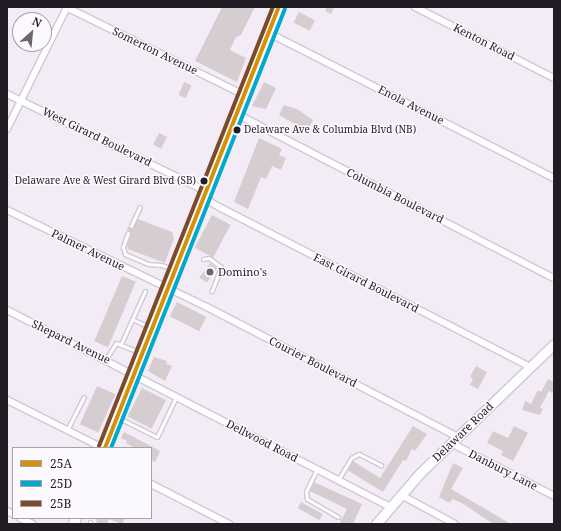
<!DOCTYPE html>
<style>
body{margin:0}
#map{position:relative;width:561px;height:531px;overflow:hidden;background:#f3ecf7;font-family:"Noto Serif",serif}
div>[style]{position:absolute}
.building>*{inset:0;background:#d6cdd0;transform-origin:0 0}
.roads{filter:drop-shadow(1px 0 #cfc9d2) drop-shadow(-1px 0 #cfc9d2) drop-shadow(0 1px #cfc9d2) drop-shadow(0 -1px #cfc9d2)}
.lane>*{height:3px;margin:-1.5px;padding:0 1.5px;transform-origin:1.5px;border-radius:1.5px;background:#fdfcfe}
.street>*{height:6px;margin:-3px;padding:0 3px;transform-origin:3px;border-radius:3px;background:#fdfcfe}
.secondary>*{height:9px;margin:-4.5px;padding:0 4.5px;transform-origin:4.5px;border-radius:4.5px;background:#fdfcfe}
.primary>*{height:10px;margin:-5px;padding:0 5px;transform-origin:5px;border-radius:5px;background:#fdfcfe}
.bus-1>*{height:4px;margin:-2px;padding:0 2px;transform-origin:2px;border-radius:2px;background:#d79106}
.bus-2>*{height:4px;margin:-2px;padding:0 2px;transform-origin:2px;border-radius:2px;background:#00a9ce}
.bus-3>*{height:4px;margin:-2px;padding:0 2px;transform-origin:2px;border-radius:2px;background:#7a4b2a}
.dots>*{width:11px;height:11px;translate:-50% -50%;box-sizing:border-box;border:2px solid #fcf9fe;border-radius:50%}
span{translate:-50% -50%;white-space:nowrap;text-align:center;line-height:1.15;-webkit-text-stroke:3px #fcf9fe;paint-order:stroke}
.bus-label{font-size:10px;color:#221c25}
.left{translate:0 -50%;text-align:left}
.right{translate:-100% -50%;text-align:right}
.street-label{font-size:11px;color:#221c25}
.poi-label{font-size:11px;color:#221c25}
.frame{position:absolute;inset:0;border:8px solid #221c25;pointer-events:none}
.legend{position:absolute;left:12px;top:447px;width:140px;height:72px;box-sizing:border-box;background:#fcf9fe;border:1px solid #a5a1a7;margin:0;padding:5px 7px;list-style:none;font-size:12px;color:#221c25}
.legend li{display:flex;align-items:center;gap:8px;height:20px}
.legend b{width:20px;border:1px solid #a5a1a7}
.north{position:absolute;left:12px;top:12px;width:40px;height:40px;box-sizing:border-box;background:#fcf9fe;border:1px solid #a5a1a7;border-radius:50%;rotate:27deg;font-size:11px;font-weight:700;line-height:16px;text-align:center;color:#221c25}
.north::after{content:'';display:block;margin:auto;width:14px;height:18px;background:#6b656e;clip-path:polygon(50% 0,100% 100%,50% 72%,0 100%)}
</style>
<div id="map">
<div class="building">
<div style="clip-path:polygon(222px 7px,255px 7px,241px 35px,236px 37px,230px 50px,246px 58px,237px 82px,195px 61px)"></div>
<div style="clip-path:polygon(327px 7px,334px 7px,331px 14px,325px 11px)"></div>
<div style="left:299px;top:12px;width:18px;height:12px;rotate:27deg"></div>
<div style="left:184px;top:82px;width:8px;height:14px;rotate:23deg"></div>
<div style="clip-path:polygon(264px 82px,276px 88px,266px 109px,252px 106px)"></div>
<div style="clip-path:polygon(284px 105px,297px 109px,313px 120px,307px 131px,279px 115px)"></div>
<div style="left:159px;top:133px;width:9px;height:13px;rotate:27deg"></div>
<div style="clip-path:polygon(259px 138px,282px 149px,279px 155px,286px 158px,281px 170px,272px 166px,266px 179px,261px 177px,248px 209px,234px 202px)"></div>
<div style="left:212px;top:215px;width:21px;height:37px;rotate:28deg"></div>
<div style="clip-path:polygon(138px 219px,172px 232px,174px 238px,165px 263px,128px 249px,127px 245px,131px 233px,127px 230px,128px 227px,133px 228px)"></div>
<div style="left:210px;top:263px;width:9px;height:18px;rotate:36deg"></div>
<div style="left:122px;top:276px;width:15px;height:71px;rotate:23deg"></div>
<div style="left:177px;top:302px;width:33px;height:16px;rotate:27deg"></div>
<div style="clip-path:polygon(154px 357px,167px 361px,166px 364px,172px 366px,165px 381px,148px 371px)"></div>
<div style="clip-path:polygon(476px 366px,487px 372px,478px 389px,470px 385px,473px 379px,470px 377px)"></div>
<div style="clip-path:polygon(548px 379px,554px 382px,554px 388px,552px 393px,549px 391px,540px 408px,543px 409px,540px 415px,522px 410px,525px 401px,531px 404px,538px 390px,541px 392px)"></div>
<div style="left:97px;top:386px;width:20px;height:42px;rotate:24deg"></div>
<div style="left:142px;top:388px;width:27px;height:32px;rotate:27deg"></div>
<div style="clip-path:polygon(413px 426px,427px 434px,415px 451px,412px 449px,406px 461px,403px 460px,383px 492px,347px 470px,353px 461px,380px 478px)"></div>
<div style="clip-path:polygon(514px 426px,528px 433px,513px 461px,501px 455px,503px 451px,487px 443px,493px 431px,508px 438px)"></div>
<div style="clip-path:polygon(124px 432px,160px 451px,155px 462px,151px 460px,151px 448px,135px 448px,126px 443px,127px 441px,121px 438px)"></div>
<div style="clip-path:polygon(453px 463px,463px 468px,451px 489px,511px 524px,493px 524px,462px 503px,452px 499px,450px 503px,439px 497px)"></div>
<div style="clip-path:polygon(314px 482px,362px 504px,353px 524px,339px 524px,347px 509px,310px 491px)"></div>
<div style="left:301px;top:502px;width:25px;height:7px;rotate:29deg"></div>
<div style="clip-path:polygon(97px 518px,125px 518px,122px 524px,109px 519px,107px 524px,100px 524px,96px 522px)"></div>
</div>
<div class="roads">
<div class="lane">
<div style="left:131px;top:226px;width:21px;rotate:-65deg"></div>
<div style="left:128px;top:233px;width:15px;rotate:110deg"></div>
<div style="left:123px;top:247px;width:7px;rotate:74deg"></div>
<div style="left:125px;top:254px;width:25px;rotate:23deg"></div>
<div style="left:148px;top:264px;width:13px;rotate:4deg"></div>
<div style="left:161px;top:265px;width:14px;rotate:17deg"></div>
<div style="left:203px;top:259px;width:6px;rotate:-9deg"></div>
<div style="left:209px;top:258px;width:15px;rotate:37deg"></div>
<div style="left:221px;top:267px;width:26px;rotate:111deg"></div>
<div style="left:132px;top:319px;width:21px;rotate:25deg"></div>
<div style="left:121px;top:344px;width:58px;rotate:-65.6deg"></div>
<div style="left:106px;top:359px;width:19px;rotate:-58deg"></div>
<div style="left:116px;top:343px;width:28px;rotate:21deg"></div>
<div style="left:119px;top:418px;width:42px;rotate:26.6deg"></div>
<div style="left:157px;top:437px;width:44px;rotate:-64.6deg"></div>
<div style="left:67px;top:430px;width:37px;rotate:-63deg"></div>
<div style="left:317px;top:469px;width:25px;rotate:116deg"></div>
<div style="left:306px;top:492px;width:7px;rotate:82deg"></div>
<div style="left:307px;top:499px;width:36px;rotate:30deg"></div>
<div style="left:338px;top:480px;width:26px;rotate:-59deg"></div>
<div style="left:351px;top:458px;width:9px;rotate:-27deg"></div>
<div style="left:359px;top:454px;width:25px;rotate:27deg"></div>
<div style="left:90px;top:524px;width:2px;rotate:-90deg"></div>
</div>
<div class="street">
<div style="left:66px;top:7px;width:199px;rotate:26.3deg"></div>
<div style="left:415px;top:7px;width:156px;rotate:27.1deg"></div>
<div style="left:269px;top:33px;width:320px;rotate:27deg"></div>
<div style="left:7px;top:94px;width:212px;rotate:26deg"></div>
<div style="left:198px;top:187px;width:21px;rotate:49deg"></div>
<div style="left:212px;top:203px;width:10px;rotate:29deg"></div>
<div style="left:221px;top:208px;width:348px;rotate:27.2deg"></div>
<div style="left:237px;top:114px;width:357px;rotate:27.4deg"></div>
<div style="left:7px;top:129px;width:136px;rotate:-63.8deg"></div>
<div style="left:7px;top:210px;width:220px;rotate:25.9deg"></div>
<div style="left:205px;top:306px;width:285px;rotate:27.4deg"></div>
<div style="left:7px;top:310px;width:432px;rotate:27.2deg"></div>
<div style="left:7px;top:400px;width:107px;rotate:26.6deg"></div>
<div style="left:451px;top:443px;width:116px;rotate:27.2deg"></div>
<div style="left:151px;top:484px;width:88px;rotate:27.1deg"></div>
<div style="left:401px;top:495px;width:61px;rotate:28.2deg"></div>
<div style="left:7px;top:511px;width:7px;rotate:27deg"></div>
<div style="left:20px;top:518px;width:14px;rotate:25deg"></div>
</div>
<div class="secondary">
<div style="left:376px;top:524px;width:67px;rotate:-49.2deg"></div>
<div style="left:420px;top:473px;width:186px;rotate:-43.9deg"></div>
</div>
<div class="primary">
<div style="left:105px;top:448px;width:474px;rotate:-68.5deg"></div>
<div style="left:74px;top:524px;width:6px;rotate:-72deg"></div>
</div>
</div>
<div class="bus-1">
<div style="left:105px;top:448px;width:474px;rotate:-68.5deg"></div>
</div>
<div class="bus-2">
<div style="left:111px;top:448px;width:472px;rotate:-68.4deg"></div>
</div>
<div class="bus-3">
<div style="left:99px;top:446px;width:472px;rotate:-68.4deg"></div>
</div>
<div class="dots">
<div style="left:237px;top:130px;background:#221c25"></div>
<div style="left:204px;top:181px;background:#221c25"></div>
<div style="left:210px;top:272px;background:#6b656e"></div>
</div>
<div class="bus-label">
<span class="left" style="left:244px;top:130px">Delaware Ave &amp; Columbia Blvd (NB)</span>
<span class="right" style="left:196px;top:181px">Delaware Ave &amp; West Girard Blvd (SB)</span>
</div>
<div class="street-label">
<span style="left:484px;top:42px;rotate:27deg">Kenton Road</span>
<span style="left:155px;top:51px;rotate:26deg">Somerton Avenue</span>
<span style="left:411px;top:105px;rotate:27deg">Enola Avenue</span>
<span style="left:97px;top:137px;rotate:26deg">West Girard Boulevard</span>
<span style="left:395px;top:196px;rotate:27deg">Columbia Boulevard</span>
<span style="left:88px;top:250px;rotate:26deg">Palmer Avenue</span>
<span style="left:366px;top:283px;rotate:27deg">East Girard Boulevard</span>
<span style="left:71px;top:342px;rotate:26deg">Shepard Avenue</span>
<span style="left:313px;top:362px;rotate:27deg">Courier Boulevard</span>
<span style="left:463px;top:432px;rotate:-44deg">Delaware Road</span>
<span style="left:262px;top:441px;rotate:27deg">Dellwood Road</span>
<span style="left:503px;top:470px;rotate:27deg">Danbury Lane</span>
</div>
<div class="poi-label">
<span class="left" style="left:218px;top:272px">Domino's</span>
</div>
<div class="frame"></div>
<ul class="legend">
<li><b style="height:5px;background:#d79106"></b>25A</li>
<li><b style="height:5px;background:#00a9ce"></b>25D</li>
<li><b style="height:5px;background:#7a4b2a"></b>25B</li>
</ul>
<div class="north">N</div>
</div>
